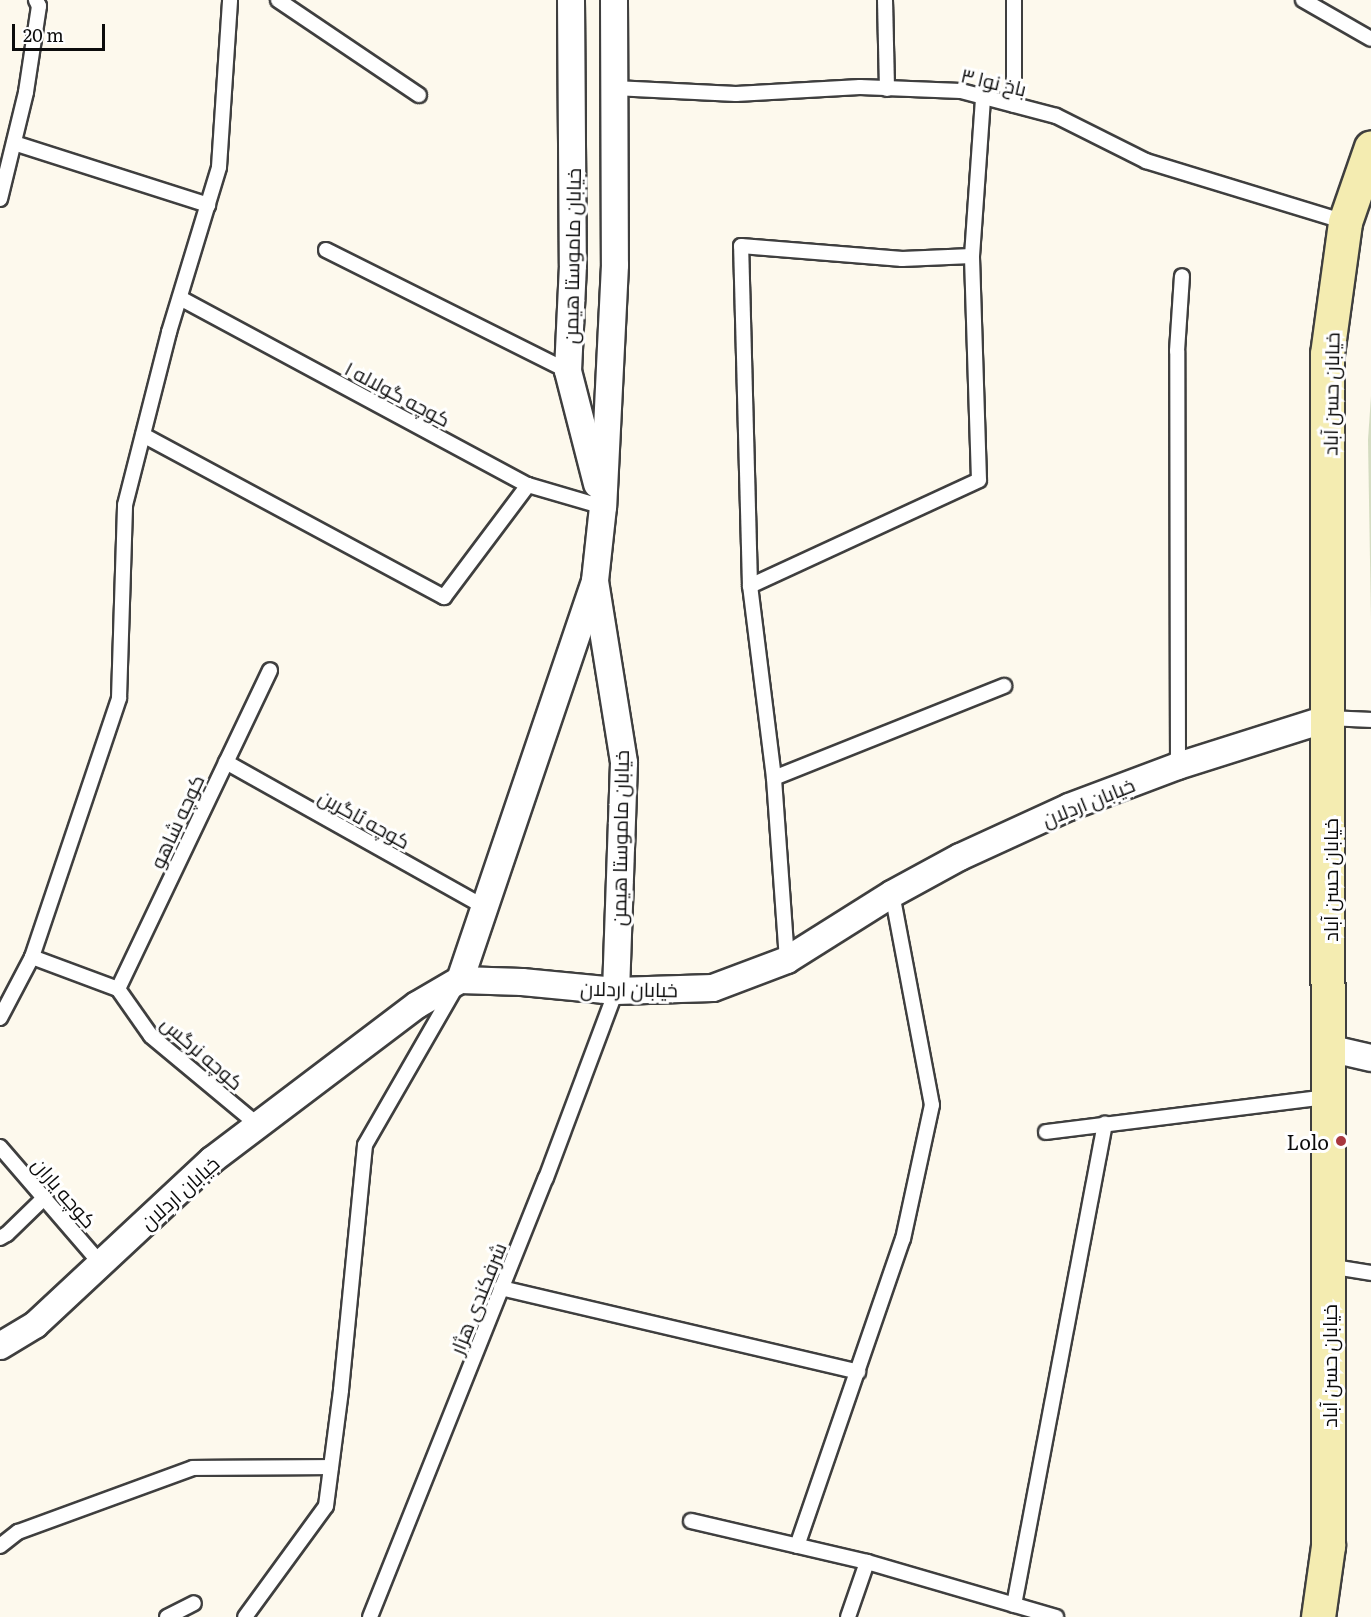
<!DOCTYPE html>
<meta charset="utf-8">
<style>
body{margin:0}
#map{position:relative;width:1371px;height:1617px;overflow:hidden;background:#fdf9ed;font-family:Literata,Cairo,serif}
div>[style]{position:absolute}
.cemetery>*{inset:0;background:#d4dcc1}
.roads{filter:drop-shadow(2px 0 #3f3f3f) drop-shadow(-2px 0 #3f3f3f) drop-shadow(0 2px #3f3f3f) drop-shadow(0 -2px #3f3f3f)}
.lane>*{height:14px;margin:-7px;padding:0 7px;transform-origin:7px;border-radius:7px;background:#fff}
.street>*{height:26px;margin:-13px;padding:0 13px;transform-origin:13px;border-radius:13px;background:#fff}
.secondary>*{height:33px;margin:-16.5px;padding:0 16.5px;transform-origin:16.5px;border-radius:16.5px;background:#f4ecb1}
.dots>*{width:16px;height:16px;translate:-50% -50%;box-sizing:border-box;border:3px solid #fff;border-radius:50%}
span{translate:-50% -50%;white-space:nowrap;text-align:center;line-height:1.15;-webkit-text-stroke:6px #fff;paint-order:stroke}
.street-label{font-size:20px;color:#0c0c0c}
.poi-label{font-size:20px;color:#0c0c0c}
.right{translate:-100% -50%;text-align:right}
.scale{position:absolute;left:12px;top:24px;width:93px;height:27px;box-sizing:border-box;border:3px solid #0c0c0c;border-top:0;padding-left:8px;font-size:18px;line-height:21px;white-space:nowrap;color:#0c0c0c;-webkit-text-stroke:4px #fff;paint-order:stroke}
</style>
<div id="map">
<div class="cemetery">
<div style="clip-path:polygon(1371px 396px,1371px 621px,1368px 440px)"></div>
</div>
<div class="roads">
<div class="lane">
<div style="left:278px;top:0;width:170px;rotate:34deg"></div>
<div style="left:885px;top:0;width:89px;rotate:88.7deg"></div>
<div style="left:1303px;top:0;width:78px;rotate:29.8deg"></div>
<div style="left:614px;top:88px;width:122px;rotate:2.8deg"></div>
<div style="left:736px;top:94px;width:124px;rotate:-3.2deg"></div>
<div style="left:860px;top:87px;width:101px;rotate:2.3deg"></div>
<div style="left:961px;top:91px;width:98px;rotate:14.7deg"></div>
<div style="left:1056px;top:116px;width:101px;rotate:26.6deg"></div>
<div style="left:1146px;top:161px;width:208px;rotate:17deg"></div>
<div style="left:1014px;top:105px;width:105px;rotate:-90deg"></div>
<div style="left:14px;top:143px;width:204px;rotate:17.7deg"></div>
<div style="left:0;top:199px;width:110px;rotate:-76.3deg"></div>
<div style="left:26px;top:92px;width:87px;rotate:-81.4deg"></div>
<div style="left:39px;top:6px;width:7px;rotate:-117deg"></div>
<div style="left:326px;top:250px;width:271px;rotate:26.6deg"></div>
<div style="left:180px;top:298px;width:395px;rotate:28.3deg"></div>
<div style="left:528px;top:485px;width:78px;rotate:16.3deg"></div>
<div style="left:143px;top:435px;width:342px;rotate:28.3deg"></div>
<div style="left:444px;top:597px;width:140px;rotate:-53.1deg"></div>
<div style="left:750px;top:586px;width:340px;rotate:-91.5deg"></div>
<div style="left:741px;top:246px;width:162px;rotate:4.6deg"></div>
<div style="left:902px;top:259px;width:70px;rotate:-2.5deg"></div>
<div style="left:1329px;top:718px;width:42px;rotate:2.7deg"></div>
<div style="left:226px;top:762px;width:298px;rotate:29.3deg"></div>
<div style="left:1178px;top:766px;width:415px;rotate:-90.1deg"></div>
<div style="left:1177px;top:351px;width:75px;rotate:-86.2deg"></div>
<div style="left:774px;top:778px;width:248px;rotate:-21.8deg"></div>
<div style="left:32px;top:957px;width:92px;rotate:20.4deg"></div>
<div style="left:118px;top:989px;width:57px;rotate:54.9deg"></div>
<div style="left:151px;top:1036px;width:139px;rotate:39.8deg"></div>
<div style="left:787px;top:960px;width:182px;rotate:-94.1deg"></div>
<div style="left:774px;top:778px;width:193px;rotate:-97.1deg"></div>
<div style="left:750px;top:586px;width:252px;rotate:-24.8deg"></div>
<div style="left:979px;top:480px;width:224px;rotate:-91.8deg"></div>
<div style="left:972px;top:256px;width:159px;rotate:-86deg"></div>
<div style="left:118px;top:989px;width:353px;rotate:-64.5deg"></div>
<div style="left:0;top:1018px;width:69px;rotate:-62.3deg"></div>
<div style="left:32px;top:957px;width:273px;rotate:-71.4deg"></div>
<div style="left:119px;top:698px;width:193px;rotate:-88.2deg"></div>
<div style="left:125px;top:505px;width:179px;rotate:-75.7deg"></div>
<div style="left:169px;top:332px;width:172px;rotate:-73.1deg"></div>
<div style="left:219px;top:167px;width:167px;rotate:-86.2deg"></div>
<div style="left:1046px;top:1132px;width:283px;rotate:-7.1deg"></div>
<div style="left:0;top:1147px;width:155px;rotate:49.2deg"></div>
<div style="left:0;top:1238px;width:8px;rotate:-30deg"></div>
<div style="left:7px;top:1234px;width:52px;rotate:-44.2deg"></div>
<div style="left:1328px;top:1266px;width:44px;rotate:9.2deg"></div>
<div style="left:501px;top:1288px;width:367px;rotate:13.2deg"></div>
<div style="left:691px;top:1521px;width:181px;rotate:13.1deg"></div>
<div style="left:867px;top:1562px;width:197px;rotate:16.2deg"></div>
<div style="left:0;top:1546px;width:23px;rotate:-38deg"></div>
<div style="left:18px;top:1532px;width:186px;rotate:-20.1deg"></div>
<div style="left:193px;top:1468px;width:138px;rotate:-0.4deg"></div>
<div style="left:797px;top:1546px;width:325px;rotate:-71deg"></div>
<div style="left:903px;top:1239px;width:137px;rotate:-77.8deg"></div>
<div style="left:932px;top:1105px;width:215px;rotate:-100.7deg"></div>
<div style="left:1014px;top:1605px;width:490px;rotate:-79.3deg"></div>
<div style="left:167px;top:1617px;width:30px;rotate:-27deg"></div>
<div style="left:245px;top:1617px;width:137px;rotate:-53.9deg"></div>
<div style="left:326px;top:1506px;width:117px;rotate:-82.6deg"></div>
<div style="left:341px;top:1390px;width:246px;rotate:-84.4deg"></div>
<div style="left:365px;top:1145px;width:182px;rotate:-60.1deg"></div>
<div style="left:370px;top:1617px;width:473px;rotate:-68.2deg"></div>
<div style="left:546px;top:1178px;width:200px;rotate:-69.5deg"></div>
<div style="left:848px;top:1617px;width:58px;rotate:-70.9deg"></div>
</div>
<div class="street">
<div style="left:571px;top:0;width:265px;rotate:89.6deg"></div>
<div style="left:573px;top:265px;width:106px;rotate:92.7deg"></div>
<div style="left:568px;top:371px;width:117px;rotate:75.6deg"></div>
<div style="left:614px;top:0;width:265px;rotate:89.8deg"></div>
<div style="left:615px;top:265px;width:242px;rotate:92.8deg"></div>
<div style="left:603px;top:507px;width:74px;rotate:96.2deg"></div>
<div style="left:595px;top:581px;width:184px;rotate:80.9deg"></div>
<div style="left:624px;top:763px;width:228px;rotate:92deg"></div>
<div style="left:460px;top:980px;width:418px;rotate:-71.3deg"></div>
<div style="left:1328px;top:1048px;width:44px;rotate:13.1deg"></div>
<div style="left:0;top:1346px;width:41px;rotate:-31deg"></div>
<div style="left:35px;top:1325px;width:242px;rotate:-43deg"></div>
<div style="left:212px;top:1160px;width:257px;rotate:-37.1deg"></div>
<div style="left:417px;top:1005px;width:50px;rotate:-30.2deg"></div>
<div style="left:460px;top:980px;width:62px;rotate:1.8deg"></div>
<div style="left:522px;top:982px;width:94px;rotate:5.5deg"></div>
<div style="left:616px;top:991px;width:97px;rotate:-1.8deg"></div>
<div style="left:713px;top:988px;width:79px;rotate:-20.7deg"></div>
<div style="left:787px;top:960px;width:124px;rotate:-32.2deg"></div>
<div style="left:892px;top:894px;width:77px;rotate:-28.6deg"></div>
<div style="left:960px;top:857px;width:120px;rotate:-24.6deg"></div>
<div style="left:1069px;top:807px;width:116px;rotate:-20.6deg"></div>
<div style="left:1178px;top:766px;width:158px;rotate:-17.6deg"></div>
</div>
<div class="secondary">
<div style="left:1318px;top:1617px;width:72px;rotate:-82deg"></div>
<div style="left:1328px;top:1546px;width:1192px;rotate:-90.05deg"></div>
<div style="left:1327px;top:354px;width:133px;rotate:-82.2deg"></div>
<div style="left:1345px;top:222px;width:79px;rotate:-70.9deg"></div>
</div>
</div>
<div class="dots">
<div style="left:1341px;top:1141px;background:#a9373e"></div>
</div>
<div class="street-label">
<span style="left:994px;top:81px;rotate:13deg">باخ نوا ۳</span>
<span style="left:571px;top:256px;rotate:-89deg">خیابان ماموستا هیمن</span>
<span style="left:398px;top:393px;rotate:28deg">کوچه گولاله ۱</span>
<span style="left:1330px;top:394px;rotate:-89deg">خیابان حسن آباد</span>
<span style="left:1088px;top:801px;rotate:-22deg">خیابان اردلان</span>
<span style="left:365px;top:818px;rotate:29deg">کوچه ئاگرین</span>
<span style="left:176px;top:821px;rotate:-65deg">کوچه شاهو</span>
<span style="left:619px;top:838px;rotate:-89deg">خیابان ماموستا هیمن</span>
<span style="left:1329px;top:880px;rotate:-90deg">خیابان حسن آباد</span>
<span style="left:629px;top:988px;rotate:1deg">خیابان اردلان</span>
<span style="left:203px;top:1052px;rotate:41deg">کوچه نرگس</span>
<span style="left:65px;top:1192px;rotate:49deg">کوچه یاران</span>
<span style="left:179px;top:1192px;rotate:-42deg">خیابان اردلان</span>
<span style="left:477px;top:1298px;rotate:-68deg">شرفکندی هژار</span>
<span style="left:1328px;top:1366px;rotate:-90deg">خیابان حسن آباد</span>
</div>
<div class="poi-label">
<span class="right" style="left:1329px;top:1141px">Lolo</span>
</div>
<div class="scale">20 m</div>
</div>
